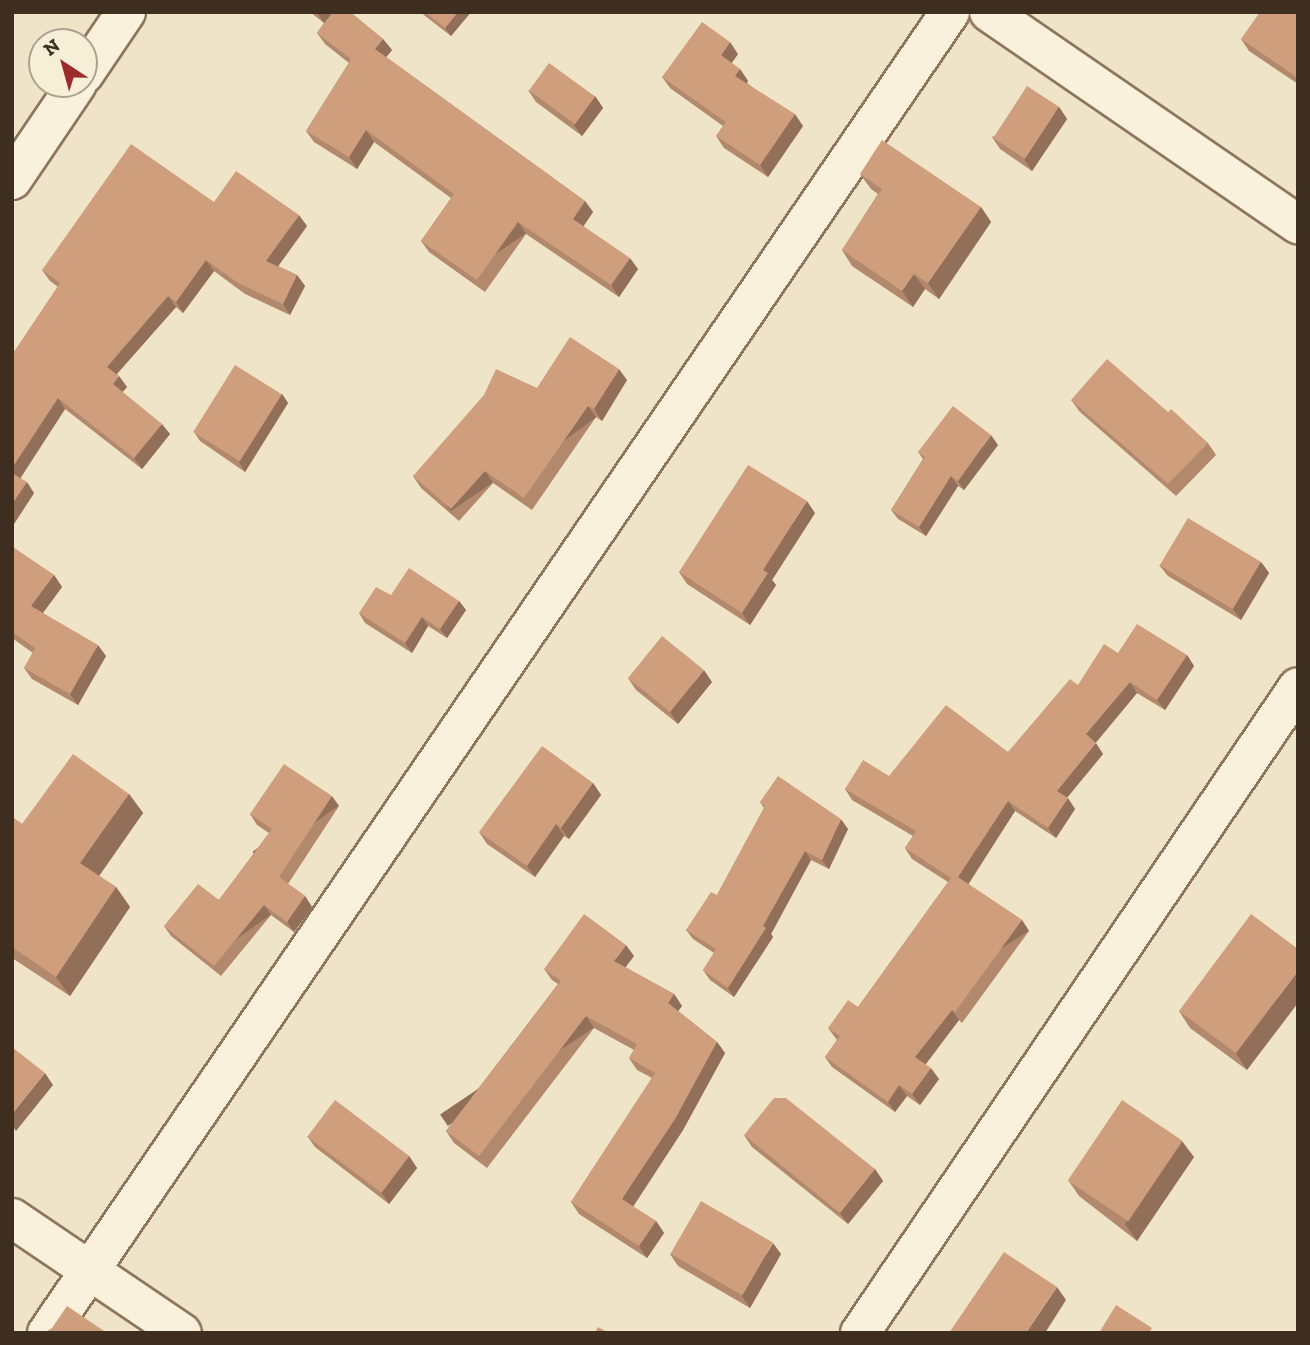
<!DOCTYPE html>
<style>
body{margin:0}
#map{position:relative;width:1310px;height:1345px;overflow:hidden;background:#f0e4c8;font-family:"Zilla Slab",serif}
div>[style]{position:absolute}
.roads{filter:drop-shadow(2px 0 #8d765c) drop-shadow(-2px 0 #8d765c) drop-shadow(0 2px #8d765c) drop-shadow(0 -2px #8d765c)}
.minor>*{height:38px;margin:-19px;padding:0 19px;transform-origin:19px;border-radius:19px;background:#faf1dc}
.wall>*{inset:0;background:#b2896c}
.shaded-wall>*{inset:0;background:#916f58;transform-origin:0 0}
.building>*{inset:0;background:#cf9f7d;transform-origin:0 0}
span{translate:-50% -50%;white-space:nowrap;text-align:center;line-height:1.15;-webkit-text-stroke:7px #f7eed8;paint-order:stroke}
.frame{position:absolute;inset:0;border:14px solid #3d2e20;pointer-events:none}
.north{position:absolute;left:28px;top:28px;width:70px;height:70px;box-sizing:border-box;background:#f7eed8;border:2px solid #ada18e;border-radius:50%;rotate:324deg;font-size:19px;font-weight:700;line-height:28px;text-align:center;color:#3d2e20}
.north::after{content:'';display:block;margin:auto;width:24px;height:32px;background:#9e2a2b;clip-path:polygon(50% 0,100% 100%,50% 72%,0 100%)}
</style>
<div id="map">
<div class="roads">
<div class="minor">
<div style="left:989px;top:12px;width:375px;rotate:34.5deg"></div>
<div style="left:84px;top:74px;width:75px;rotate:-55.9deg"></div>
<div style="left:12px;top:180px;width:116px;rotate:-55.9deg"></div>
<div style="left:12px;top:1218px;width:205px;rotate:34.1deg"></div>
<div style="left:47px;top:1333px;width:1600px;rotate:-55.64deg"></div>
<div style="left:860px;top:1333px;width:780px;rotate:-55.86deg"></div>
</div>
</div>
<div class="wall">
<div style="clip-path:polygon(310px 12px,350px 12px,383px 39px,392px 50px,386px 57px,585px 201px,593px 212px,583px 226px,638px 269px,619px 297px,526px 234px,485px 292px,429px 252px,421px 241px,451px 198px,374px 142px,357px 169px,314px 142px,306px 131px,349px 63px,325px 44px,317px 33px,324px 23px)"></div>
<div style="clip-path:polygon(420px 12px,471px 12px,451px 36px)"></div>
<div style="clip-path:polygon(1298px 12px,1298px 84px,1249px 51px,1241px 39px)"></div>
<div style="clip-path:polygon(738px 54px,731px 63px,740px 69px,748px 81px,747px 83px,803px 126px,768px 177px,724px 148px,716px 136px,723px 126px,670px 88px,662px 77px)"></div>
<div style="clip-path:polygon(528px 90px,595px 96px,603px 108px,582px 136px,536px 102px)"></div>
<div style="clip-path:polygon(1059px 107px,1067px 119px,1032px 171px,1000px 149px,992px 137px)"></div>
<div style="clip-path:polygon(860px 174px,981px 207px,991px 222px,939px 299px,925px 289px,913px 307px,852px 266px,842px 250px,878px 194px,871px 189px)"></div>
<div style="clip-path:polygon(214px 202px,307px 226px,278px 266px,297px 275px,305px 286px,290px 315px,245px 294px,214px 271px,183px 313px,176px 307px,117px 374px,127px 387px,122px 392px,170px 434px,142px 469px,65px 409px,20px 478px,34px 493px,12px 527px,12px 355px,58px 287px,50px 281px,42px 270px)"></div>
<div style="clip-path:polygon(627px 380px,602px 421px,596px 417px,532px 510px,493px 483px,459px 521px,421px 488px,413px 476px,537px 388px)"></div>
<div style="clip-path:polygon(282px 394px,288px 403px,245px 472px,200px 441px,194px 432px)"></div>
<div style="clip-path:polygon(1071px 400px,1168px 412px,1208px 443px,1216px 455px,1176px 496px,1080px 412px)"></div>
<div style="clip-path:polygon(998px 445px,964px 490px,958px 486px,926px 536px,898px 519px,891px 510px,923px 459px,918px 452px)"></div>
<div style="clip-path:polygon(815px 513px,772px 580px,776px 585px,750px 625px,687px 584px,679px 572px)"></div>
<div style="clip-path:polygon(12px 548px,54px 575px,62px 587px,43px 613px,106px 656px,78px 705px,32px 679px,24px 668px,33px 653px,12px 638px)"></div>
<div style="clip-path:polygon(1261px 562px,1269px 573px,1241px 620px,1168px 576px,1159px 565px)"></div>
<div style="clip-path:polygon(391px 595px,459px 601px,466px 610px,447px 638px,428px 626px,412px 653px,365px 623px,359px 613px)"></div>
<div style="clip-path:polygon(1118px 653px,1187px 655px,1194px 666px,1165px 710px,1137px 693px,1095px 743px,1103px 754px,1067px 798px,1075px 809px,1056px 838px,1015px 811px,968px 884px,1022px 920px,1029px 931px,962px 1023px,959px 1020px,925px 1064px,939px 1079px,920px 1105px,907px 1096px,895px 1112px,832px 1067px,825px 1057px,837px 1040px,828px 1028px,858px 1007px,948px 882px,912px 859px,905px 848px,913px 836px,852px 800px,845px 789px,889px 776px,1008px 752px,1078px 685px)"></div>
<div style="clip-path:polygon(628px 678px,712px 682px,678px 724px,636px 690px)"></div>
<div style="clip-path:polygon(593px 783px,601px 795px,569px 839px,564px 836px,535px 877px,487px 844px,479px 832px)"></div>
<div style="clip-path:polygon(129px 794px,143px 813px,99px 876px,116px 887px,130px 907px,70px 996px,12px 958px,12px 817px,22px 824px)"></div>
<div style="clip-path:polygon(760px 802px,848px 829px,829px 869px,811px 860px,771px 934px,773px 937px,734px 997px,710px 980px,703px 970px,714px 953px,693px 939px,686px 930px,717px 895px,764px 808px)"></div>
<div style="clip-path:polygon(339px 806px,288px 884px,305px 896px,312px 907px,294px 932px,271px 915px,221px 976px,171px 936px,164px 926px,219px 900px,269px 833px,257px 825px,250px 814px)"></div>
<div style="clip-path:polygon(1298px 949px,1247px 1070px,1190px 1028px,1179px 1011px)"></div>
<div style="clip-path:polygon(634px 956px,625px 967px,674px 994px,682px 1006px,678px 1011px,717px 1042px,725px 1053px,683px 1130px,633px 1207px,656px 1221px,664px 1233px,647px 1258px,579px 1214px,571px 1202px,652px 1078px,637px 1070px,629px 1058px,634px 1050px,594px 1028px,487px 1168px,454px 1143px,446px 1131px,558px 984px,552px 980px,544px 969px)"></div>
<div style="clip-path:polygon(744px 1135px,875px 1169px,883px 1181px,848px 1224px,752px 1147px)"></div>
<div style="clip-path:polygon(307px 1136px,409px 1156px,417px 1168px,389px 1204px,315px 1147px)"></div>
<div style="clip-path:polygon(1194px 1157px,1137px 1241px,1079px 1196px,1068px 1180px)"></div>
<div style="clip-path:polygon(670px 1254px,781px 1254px,750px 1308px,678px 1266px)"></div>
</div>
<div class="shaded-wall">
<div style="clip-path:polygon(317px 12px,333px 12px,324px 23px)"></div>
<div style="clip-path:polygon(458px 12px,471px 12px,451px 36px,445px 28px)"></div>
<div style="clip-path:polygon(383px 39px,392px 50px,383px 61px,375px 49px)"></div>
<div style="clip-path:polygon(730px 42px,738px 54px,729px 67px,721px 55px)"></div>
<div style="clip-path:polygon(740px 69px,748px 81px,744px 87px,735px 76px)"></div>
<div style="clip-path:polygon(595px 96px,603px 108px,582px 136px,574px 125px)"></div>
<div style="clip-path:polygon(1059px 107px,1067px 119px,1032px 171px,1024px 159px)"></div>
<div style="clip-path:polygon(795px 114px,803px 126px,768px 177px,760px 165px)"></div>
<div style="clip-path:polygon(366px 130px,374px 142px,357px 169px,349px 157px)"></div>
<div style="clip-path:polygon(585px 201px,593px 212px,581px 230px,573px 219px)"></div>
<div style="clip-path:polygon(981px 207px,991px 222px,939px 299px,928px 283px)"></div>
<div style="clip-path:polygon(299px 215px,307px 226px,274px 272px,266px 261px)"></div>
<div style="left:518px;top:222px;width:14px;height:71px;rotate:56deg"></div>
<div style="clip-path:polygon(630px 258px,638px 269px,619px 297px,611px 285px)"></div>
<div style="clip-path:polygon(206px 260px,214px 271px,183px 313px,176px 302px)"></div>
<div style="clip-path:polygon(914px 274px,925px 289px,913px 307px,902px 291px)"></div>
<div style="clip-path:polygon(297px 275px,305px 286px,290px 315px,283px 304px)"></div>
<div style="clip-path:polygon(168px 296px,176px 307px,114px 377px,107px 367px)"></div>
<div style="clip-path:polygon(619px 369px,627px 380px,602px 421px,594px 409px)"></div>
<div style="clip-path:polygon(119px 376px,127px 387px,120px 395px,113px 384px)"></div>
<div style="clip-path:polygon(282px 394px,288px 403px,245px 472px,239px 462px)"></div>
<div style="clip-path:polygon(58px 398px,65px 409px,18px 482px,12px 474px,12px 468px)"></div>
<div style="left:588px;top:406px;width:14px;height:112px;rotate:54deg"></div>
<div style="clip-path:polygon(162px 424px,170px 434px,142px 469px,134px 458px)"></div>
<div style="clip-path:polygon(991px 435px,998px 445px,964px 490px,958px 481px)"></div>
<div style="left:485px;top:471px;width:14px;height:51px;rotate:56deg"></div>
<div style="clip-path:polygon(951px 476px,958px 486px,926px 536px,919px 527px)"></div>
<div style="clip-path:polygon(27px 482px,34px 493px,12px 527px,12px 504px)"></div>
<div style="clip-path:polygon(807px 501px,815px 513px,772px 580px,776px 585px,750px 625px,742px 613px,763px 570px)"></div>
<div style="clip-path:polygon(1261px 562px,1269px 573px,1241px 620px,1233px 609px)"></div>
<div style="clip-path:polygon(54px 575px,62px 587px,39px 618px,31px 606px)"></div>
<div style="clip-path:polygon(459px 601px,466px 610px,447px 638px,440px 629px)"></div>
<div style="clip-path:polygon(422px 617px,428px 626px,412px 653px,405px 643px)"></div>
<div style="clip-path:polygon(98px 645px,106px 656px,78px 705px,70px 694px)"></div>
<div style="clip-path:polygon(1187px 655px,1194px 666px,1165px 710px,1157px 700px)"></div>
<div style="clip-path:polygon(704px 670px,712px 682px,678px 724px,670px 712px)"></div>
<div style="clip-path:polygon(1130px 682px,1137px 693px,1094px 745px,1086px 734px)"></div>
<div style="clip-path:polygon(1096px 743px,1103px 754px,1064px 801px,1057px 791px)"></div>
<div style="clip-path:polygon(593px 783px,601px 795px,569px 839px,561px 828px)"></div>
<div style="clip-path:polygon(129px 794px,143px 813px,94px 883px,80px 863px)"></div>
<div style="left:332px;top:796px;width:12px;height:97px;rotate:55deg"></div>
<div style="clip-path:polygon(1068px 798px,1075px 809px,1056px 838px,1048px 828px)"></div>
<div style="clip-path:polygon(1008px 801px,1015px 811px,966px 888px,958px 877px)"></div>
<div style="clip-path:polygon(841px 819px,848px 829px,829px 869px,822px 860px)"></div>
<div style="clip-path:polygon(556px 824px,564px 836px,535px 877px,527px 866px)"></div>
<div style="clip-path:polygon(805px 851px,811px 860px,771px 934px,773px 937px,734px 997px,728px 988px)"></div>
<div style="clip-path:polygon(116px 887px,130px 907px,70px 996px,56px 977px)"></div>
<div style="clip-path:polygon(305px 896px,312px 907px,294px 932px,287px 922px)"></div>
<div style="left:264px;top:905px;width:12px;height:79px;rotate:55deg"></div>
<div style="left:1022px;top:920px;width:13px;height:114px;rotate:58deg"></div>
<div style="clip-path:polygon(626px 945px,634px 956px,622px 972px,614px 961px)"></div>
<div style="clip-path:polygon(1298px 971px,1298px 1003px,1247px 1070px,1236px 1053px)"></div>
<div style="clip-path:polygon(674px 994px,682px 1006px,676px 1014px,668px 1003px)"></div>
<div style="clip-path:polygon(952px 1010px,959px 1020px,923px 1068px,915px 1057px)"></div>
<div style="left:586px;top:1016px;width:14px;height:176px;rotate:56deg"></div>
<div style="clip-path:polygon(717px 1042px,725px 1053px,683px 1130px,630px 1211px,622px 1199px)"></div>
<div style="clip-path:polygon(931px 1068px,939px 1079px,920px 1105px,912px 1094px)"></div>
<div style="clip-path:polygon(45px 1073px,53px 1085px,16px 1131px,12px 1125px,12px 1114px)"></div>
<div style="clip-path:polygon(899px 1085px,907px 1096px,895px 1112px,888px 1102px)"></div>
<div style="clip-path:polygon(1182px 1141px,1194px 1157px,1137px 1241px,1125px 1224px)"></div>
<div style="clip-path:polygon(409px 1156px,417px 1168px,389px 1204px,381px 1192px)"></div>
<div style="clip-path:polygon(875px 1169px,883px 1181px,848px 1224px,840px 1213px)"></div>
<div style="clip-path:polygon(656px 1221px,664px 1233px,647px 1258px,639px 1246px)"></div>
<div style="clip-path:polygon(773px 1243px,781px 1254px,750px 1308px,742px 1296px)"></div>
<div style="clip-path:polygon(1057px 1287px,1066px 1300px,1045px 1333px,1026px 1333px)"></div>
</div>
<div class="building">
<div style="clip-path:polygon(333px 12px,350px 12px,383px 39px,375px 49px,585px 201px,573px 219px,630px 258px,611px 285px,518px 222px,477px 280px,421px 241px,454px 194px,366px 130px,349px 157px,306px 131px,351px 59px,317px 33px)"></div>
<div style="clip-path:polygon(425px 12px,458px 12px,445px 28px)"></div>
<div style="clip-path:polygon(1260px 12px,1298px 12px,1298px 78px,1241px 39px)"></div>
<div style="clip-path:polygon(702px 22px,730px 42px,721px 55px,740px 69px,735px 76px,795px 114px,760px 165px,716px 136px,726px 122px,662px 77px)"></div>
<div style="left:549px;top:63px;width:57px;height:34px;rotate:36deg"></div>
<div style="left:1027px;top:86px;width:38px;height:62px;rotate:33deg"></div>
<div style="clip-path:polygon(882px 140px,981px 207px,928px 283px,914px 274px,902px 291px,842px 250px,882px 189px,860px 174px)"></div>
<div style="clip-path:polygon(131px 144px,214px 202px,236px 171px,299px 215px,266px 261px,297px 275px,283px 304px,238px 283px,206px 260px,176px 302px,168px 296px,107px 367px,119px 376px,113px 384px,162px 424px,134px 458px,58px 398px,12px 468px,12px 355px,60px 283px,42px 270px)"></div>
<div style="clip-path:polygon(570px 337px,619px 369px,594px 409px,588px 406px,524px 498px,485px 471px,451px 509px,413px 476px,484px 395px,496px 369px,537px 388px)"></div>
<div style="clip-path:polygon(1107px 359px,1168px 412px,1171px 409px,1208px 443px,1168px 484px,1071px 400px)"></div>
<div style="left:235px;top:365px;width:55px;height:79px;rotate:32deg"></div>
<div style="clip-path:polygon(953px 406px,991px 435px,958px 481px,951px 476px,919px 527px,891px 510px,925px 457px,918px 452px)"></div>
<div style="clip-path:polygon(748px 465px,807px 501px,763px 570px,768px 573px,742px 613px,679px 572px)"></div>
<div style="clip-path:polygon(12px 473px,27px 482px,12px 504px)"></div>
<div style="left:1188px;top:518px;width:85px;height:55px;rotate:31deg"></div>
<div style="clip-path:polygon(13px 547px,54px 575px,31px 606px,98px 645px,70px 694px,24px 668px,35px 648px,12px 632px)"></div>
<div style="clip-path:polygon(409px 568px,459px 601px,440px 629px,422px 617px,405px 643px,359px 613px,376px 587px,391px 595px)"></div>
<div style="clip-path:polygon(1137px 624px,1187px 655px,1157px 700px,1130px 682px,1086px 734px,1096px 743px,1057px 791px,1068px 798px,1048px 828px,1008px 801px,958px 877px,1022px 920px,955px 1012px,952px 1010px,915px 1057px,931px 1068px,912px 1094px,899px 1085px,888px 1102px,825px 1057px,840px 1036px,828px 1028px,848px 1000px,858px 1007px,951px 878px,905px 848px,916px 831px,845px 789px,863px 760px,889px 776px,946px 705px,1008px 752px,1070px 679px,1078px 685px,1104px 644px,1118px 653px)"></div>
<div style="left:662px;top:636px;width:54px;height:54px;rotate:39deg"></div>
<div style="clip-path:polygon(542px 746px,593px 783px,561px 828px,556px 824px,527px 866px,479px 832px)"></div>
<div style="clip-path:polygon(73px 754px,129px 794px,80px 863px,116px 887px,56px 977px,12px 947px,12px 817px,22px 824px)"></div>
<div style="clip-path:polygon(284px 764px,332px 796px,279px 877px,305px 896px,287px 922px,264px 905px,214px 966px,164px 926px,198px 884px,219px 900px,272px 829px,250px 814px)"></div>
<div style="clip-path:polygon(778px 776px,841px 819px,822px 860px,805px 851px,763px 926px,766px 928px,728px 988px,703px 970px,716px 949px,686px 930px,711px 892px,717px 895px,765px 806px,760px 802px)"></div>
<div style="clip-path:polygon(584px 914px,626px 945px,614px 961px,674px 994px,668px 1003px,717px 1042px,675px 1119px,622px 1199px,656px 1221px,639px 1246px,571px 1202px,655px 1073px,629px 1058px,637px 1044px,586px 1016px,479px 1156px,446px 1131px,561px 981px,544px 969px)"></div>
<div style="clip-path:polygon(1251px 914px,1298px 949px,1298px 971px,1236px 1053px,1179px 1011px)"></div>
<div style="clip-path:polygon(12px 1047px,45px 1073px,12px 1114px)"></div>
<div style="clip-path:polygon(774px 1098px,786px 1098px,875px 1169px,840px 1213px,744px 1135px)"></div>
<div style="left:335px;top:1100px;width:93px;height:46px;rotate:37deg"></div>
<div style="left:1122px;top:1100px;width:73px;height:97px;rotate:34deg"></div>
<div style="left:701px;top:1201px;width:83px;height:61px;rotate:30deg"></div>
<div style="clip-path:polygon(1004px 1252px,1057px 1287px,1026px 1333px,949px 1333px)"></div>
<div style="clip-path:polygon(1116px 1305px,1152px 1328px,1149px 1333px,1099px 1333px)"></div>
<div style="clip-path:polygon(67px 1306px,107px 1333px,44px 1333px,52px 1328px)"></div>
<div style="clip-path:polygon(598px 1327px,609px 1333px,595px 1333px)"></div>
</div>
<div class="frame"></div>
<div class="north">N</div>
</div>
